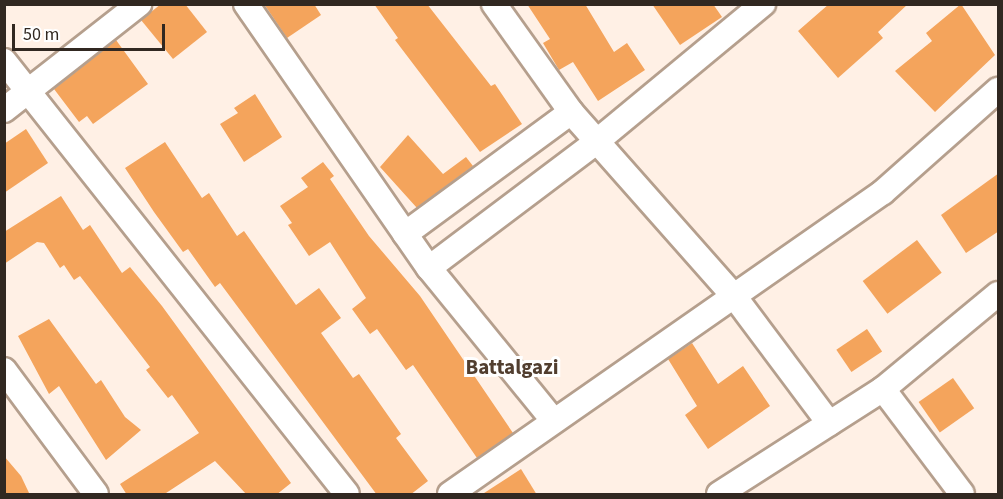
<!DOCTYPE html>
<style>
body{margin:0}
#map{position:relative;width:1003px;height:499px;overflow:hidden;background:#fff0e5;font-family:"Source Sans 3",sans-serif}
div>[style]{position:absolute}
.building>*{inset:0;background:#f4a45c;transform-origin:0 0}
.roads{filter:drop-shadow(2px 0 #b59f8d) drop-shadow(-2px 0 #b59f8d) drop-shadow(0 2px #b59f8d) drop-shadow(0 -2px #b59f8d)}
.minor>*{height:24px;margin:-12px;padding:0 12px;transform-origin:12px;border-radius:12px;background:#fff}
span{translate:-50% -50%;white-space:nowrap;text-align:center;line-height:1.15;-webkit-text-stroke:6px #fff;paint-order:stroke}
.district-label{font-size:21px;color:#513e2f;font-weight:700}
.frame{position:absolute;inset:0;border:6px solid #312821;pointer-events:none}
.scale{position:absolute;left:12px;top:24px;width:153px;height:27px;box-sizing:border-box;border:3px solid #312821;border-top:0;padding-left:8px;font-size:18px;line-height:21px;white-space:nowrap;color:#312821;-webkit-text-stroke:4px #fff;paint-order:stroke}
</style>
<div id="map">
<div class="building">
<div style="clip-path:polygon(161px 4px,185px 4px,207px 32px,173px 59px,141px 20px)"></div>
<div style="clip-path:polygon(264px 4px,314px 4px,321px 15px,287px 38px)"></div>
<div style="clip-path:polygon(374px 4px,427px 4px,491px 86px,495px 84px,522px 124px,480px 152px,395px 40px,398px 38px)"></div>
<div style="clip-path:polygon(527px 4px,585px 4px,614px 52px,627px 43px,645px 70px,598px 101px,573px 62px,559px 70px,543px 43px,550px 39px)"></div>
<div style="clip-path:polygon(652px 4px,713px 4px,722px 17px,680px 45px)"></div>
<div style="clip-path:polygon(829px 4px,908px 4px,878px 32px,883px 38px,838px 78px,798px 31px)"></div>
<div style="clip-path:polygon(961px 4px,995px 55px,935px 112px,895px 71px,932px 41px,926px 33px)"></div>
<div style="clip-path:polygon(116px 40px,148px 84px,93px 124px,87px 116px,79px 122px,54px 89px)"></div>
<div style="clip-path:polygon(255px 94px,282px 137px,244px 162px,220px 124px,238px 113px,234px 108px)"></div>
<div style="clip-path:polygon(26px 129px,48px 163px,4px 193px,4px 144px)"></div>
<div style="clip-path:polygon(408px 135px,443px 174px,466px 157px,473px 166px,417px 208px,380px 167px)"></div>
<div style="clip-path:polygon(165px 142px,202px 198px,209px 193px,237px 236px,244px 231px,296px 305px,319px 288px,341px 318px,321px 333px,353px 378px,359px 374px,401px 434px,396px 438px,428px 481px,410px 495px,377px 495px,220px 283px,215px 287px,188px 249px,183px 252px,154px 212px,125px 168px)"></div>
<div style="clip-path:polygon(323px 162px,334px 176px,330px 179px,369px 236px,420px 296px,513px 433px,477px 458px,413px 365px,406px 370px,377px 329px,370px 334px,352px 309px,366px 298px,330px 242px,309px 256px,288px 225px,292px 223px,280px 206px,308px 187px,301px 178px)"></div>
<div style="clip-path:polygon(999px 173px,999px 231px,966px 253px,941px 215px)"></div>
<div style="clip-path:polygon(61px 196px,83px 230px,90px 225px,122px 273px,130px 267px,162px 306px,291px 483px,276px 495px,247px 495px,215px 461px,163px 495px,127px 495px,120px 484px,199px 433px,172px 395px,168px 398px,146px 370px,150px 367px,80px 276px,74px 280px,64px 265px,60px 268px,44px 243px,37px 242px,4px 264px,4px 232px)"></div>
<div style="left:917px;top:240px;width:41px;height:68px;rotate:53deg"></div>
<div style="clip-path:polygon(49px 319px,96px 384px,101px 380px,125px 417px,141px 430px,106px 460px,59px 386px,49px 394px,18px 336px)"></div>
<div style="left:867px;top:329px;width:27px;height:37px;rotate:56deg"></div>
<div style="clip-path:polygon(692px 343px,718px 384px,743px 366px,770px 406px,708px 449px,685px 415px,697px 406px,668px 359px)"></div>
<div style="left:953px;top:378px;width:37px;height:42px;rotate:55deg"></div>
<div style="clip-path:polygon(4px 456px,21px 476px,30px 495px,4px 495px)"></div>
<div style="clip-path:polygon(521px 469px,537px 495px,481px 495px)"></div>
</div>
<div class="roads">
<div class="minor">
<div style="left:246px;top:4px;width:321px;rotate:55.3deg"></div>
<div style="left:429px;top:268px;width:195px;rotate:50.8deg"></div>
<div style="left:494px;top:4px;width:133px;rotate:54.5deg"></div>
<div style="left:571px;top:112px;width:246px;rotate:48.5deg"></div>
<div style="left:734px;top:296px;width:159px;rotate:53.2deg"></div>
<div style="left:4px;top:61px;width:552px;rotate:51.62deg"></div>
<div style="left:4px;top:110px;width:172px;rotate:-38.1deg"></div>
<div style="left:405px;top:234px;width:206px;rotate:-36.3deg"></div>
<div style="left:429px;top:268px;width:209px;rotate:-37deg"></div>
<div style="left:596px;top:142px;width:217px;rotate:-39.6deg"></div>
<div style="left:4px;top:370px;width:154px;rotate:53.4deg"></div>
<div style="left:883px;top:389px;width:131px;rotate:53deg"></div>
<div style="left:450px;top:494px;width:528px;rotate:-34.89deg"></div>
<div style="left:883px;top:192px;width:154px;rotate:-41.6deg"></div>
<div style="left:719px;top:494px;width:195px;rotate:-32.6deg"></div>
<div style="left:883px;top:389px;width:149px;rotate:-39.6deg"></div>
</div>
</div>
<div class="district-label">
<span style="left:512px;top:367px">Battalgazi</span>
</div>
<div class="frame"></div>
<div class="scale">50 m</div>
</div>
